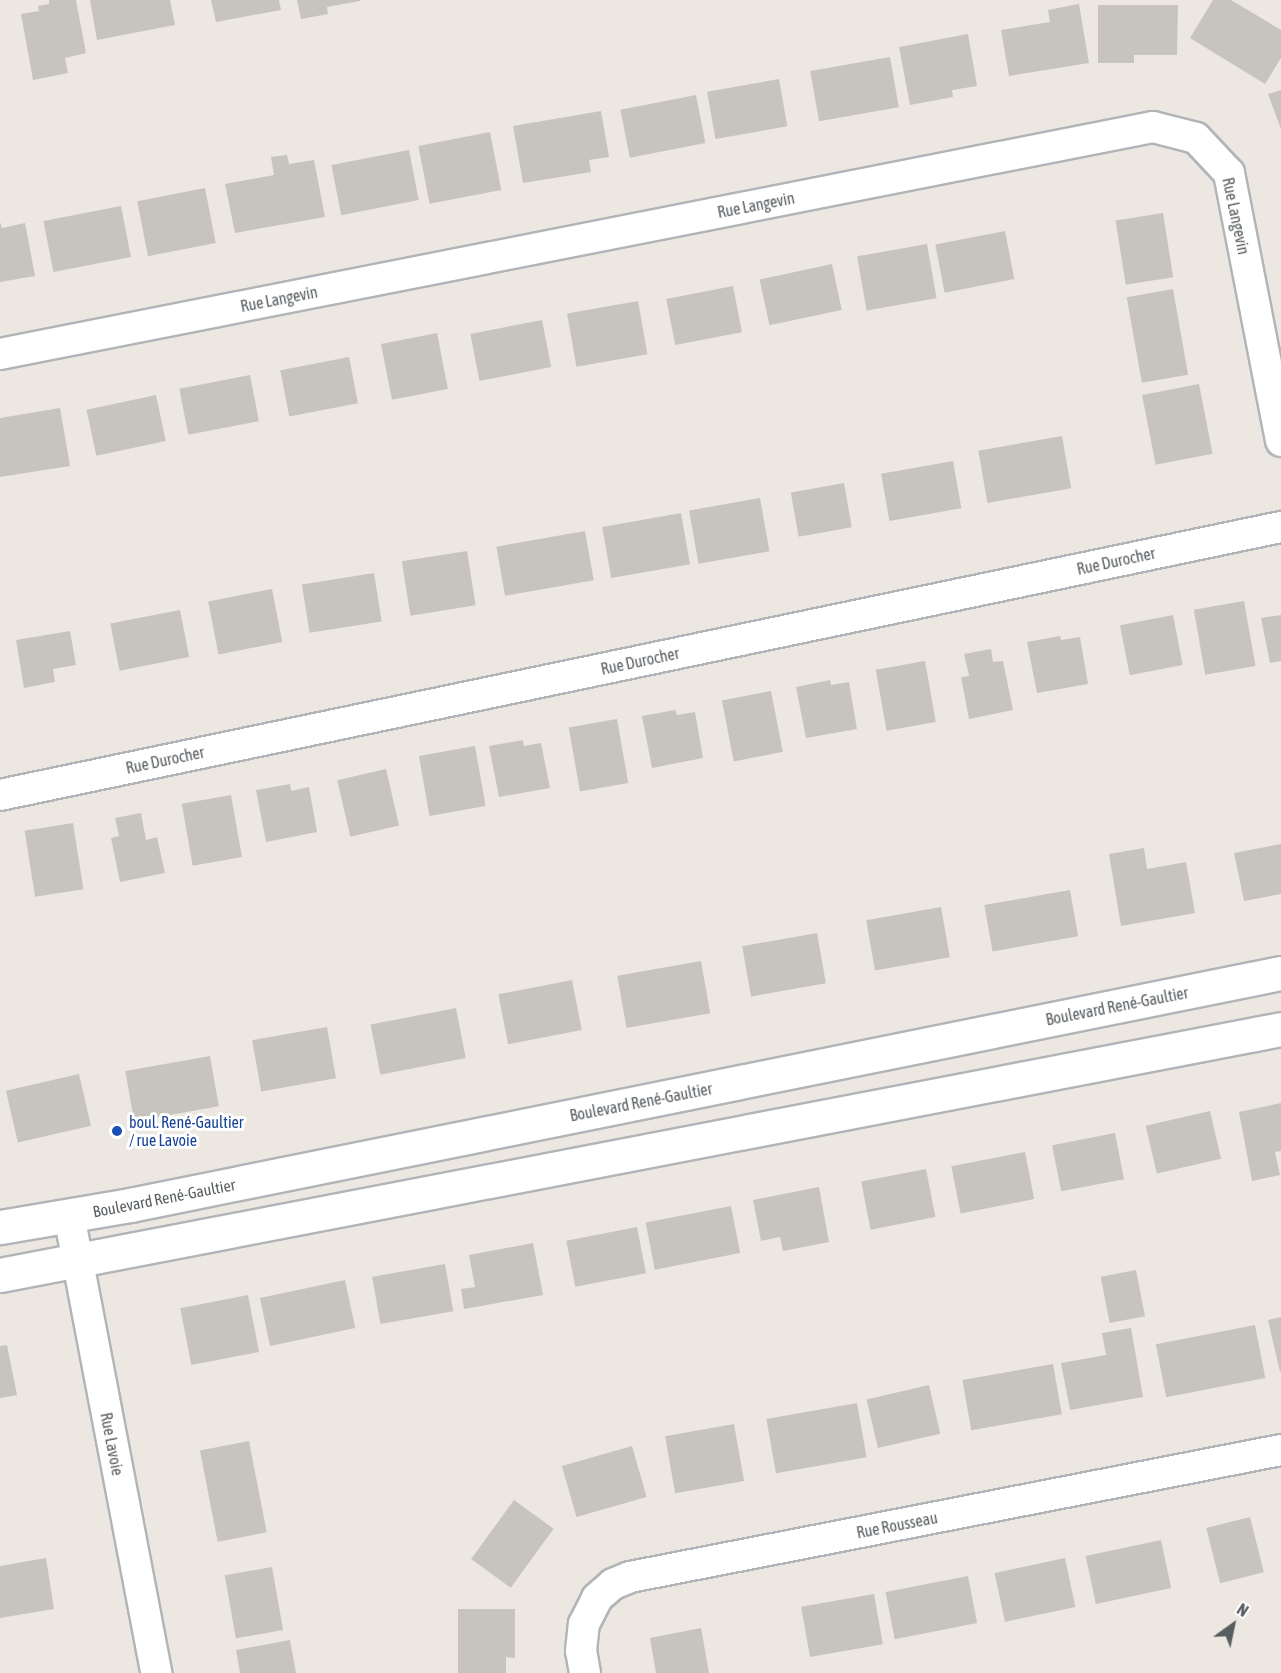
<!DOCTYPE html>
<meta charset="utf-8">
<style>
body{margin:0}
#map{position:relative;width:1281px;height:1673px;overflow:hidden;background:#ece8e1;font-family:"Asap Condensed",sans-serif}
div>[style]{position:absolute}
.building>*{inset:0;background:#c7c3be;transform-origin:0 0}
.roads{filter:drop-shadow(2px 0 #b1b4b8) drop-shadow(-2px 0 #b1b4b8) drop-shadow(0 2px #b1b4b8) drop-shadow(0 -2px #b1b4b8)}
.minor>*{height:30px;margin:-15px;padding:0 15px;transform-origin:15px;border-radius:15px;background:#fff}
.tertiary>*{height:33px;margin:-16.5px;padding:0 16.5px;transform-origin:16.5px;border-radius:16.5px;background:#fff}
.dots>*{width:16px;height:16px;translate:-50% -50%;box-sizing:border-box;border:3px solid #fff;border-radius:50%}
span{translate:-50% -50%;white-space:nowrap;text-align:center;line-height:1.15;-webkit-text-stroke:6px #fff;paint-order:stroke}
.street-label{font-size:16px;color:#595e61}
.transit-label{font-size:16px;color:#164399}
.left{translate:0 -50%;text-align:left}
.north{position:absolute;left:1203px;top:1595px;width:60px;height:60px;-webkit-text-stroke:4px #fff;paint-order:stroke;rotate:33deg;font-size:16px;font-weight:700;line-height:24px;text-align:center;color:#595e61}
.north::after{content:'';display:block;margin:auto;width:21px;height:27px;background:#595e61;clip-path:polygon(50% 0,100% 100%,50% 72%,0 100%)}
</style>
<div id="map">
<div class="building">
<div style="clip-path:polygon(49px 0,76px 0,86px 53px,65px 58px,68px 73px,33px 80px,21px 14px,39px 11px,38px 6px,49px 4px)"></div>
<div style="clip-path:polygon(90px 0,170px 0,175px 25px,97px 40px)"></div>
<div style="clip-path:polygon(211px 0,279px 0,281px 10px,216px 22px)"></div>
<div style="clip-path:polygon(297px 0,360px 0,360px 1px,327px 7px,328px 14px,301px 19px)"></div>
<div style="clip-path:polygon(1213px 0,1231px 0,1281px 30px,1281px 58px,1265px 84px,1190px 38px)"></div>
<div style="clip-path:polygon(1079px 4px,1089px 63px,1009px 76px,1001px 30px,1050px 22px,1048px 10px)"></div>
<div style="clip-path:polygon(1098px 5px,1178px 5px,1177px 55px,1134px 55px,1134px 63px,1098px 63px)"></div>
<div style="clip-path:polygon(968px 34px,977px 86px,952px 90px,953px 97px,910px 105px,899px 47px)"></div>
<div style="left:890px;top:57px;width:51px;height:81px;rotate:80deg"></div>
<div style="left:779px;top:79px;width:48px;height:73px;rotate:80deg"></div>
<div style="clip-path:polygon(1281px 90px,1281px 129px,1268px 94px)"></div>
<div style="left:696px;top:95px;width:49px;height:77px;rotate:79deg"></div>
<div style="clip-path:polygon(601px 111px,609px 157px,589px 160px,591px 172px,523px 183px,513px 126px)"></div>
<div style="left:490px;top:132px;width:59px;height:73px;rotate:79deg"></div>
<div style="left:409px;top:150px;width:51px;height:79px;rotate:79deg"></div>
<div style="clip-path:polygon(287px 155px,289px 164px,314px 160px,325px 217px,235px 233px,225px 184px,274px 175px,271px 157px)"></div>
<div style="left:205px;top:188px;width:56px;height:69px;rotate:79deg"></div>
<div style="left:121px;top:206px;width:52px;height:79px;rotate:79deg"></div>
<div style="left:1163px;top:213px;width:65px;height:48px;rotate:81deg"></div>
<div style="clip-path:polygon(0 222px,2px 228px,25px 223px,35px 276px,0 282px)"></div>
<div style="left:1005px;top:231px;width:49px;height:71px;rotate:79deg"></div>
<div style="left:927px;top:244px;width:55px;height:71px;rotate:80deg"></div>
<div style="left:832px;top:264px;width:47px;height:74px;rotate:78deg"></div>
<div style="left:733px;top:286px;width:47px;height:68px;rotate:79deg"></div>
<div style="left:1173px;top:289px;width:87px;height:47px;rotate:80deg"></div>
<div style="left:638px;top:301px;width:54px;height:72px;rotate:80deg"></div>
<div style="left:542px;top:320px;width:48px;height:73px;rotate:79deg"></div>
<div style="left:437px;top:333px;width:57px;height:57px;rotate:79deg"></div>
<div style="left:349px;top:357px;width:47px;height:70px;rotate:79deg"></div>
<div style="left:250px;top:375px;width:47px;height:72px;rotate:79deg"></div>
<div style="left:1199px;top:384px;width:71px;height:58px;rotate:79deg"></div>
<div style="left:156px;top:395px;width:47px;height:71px;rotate:78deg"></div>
<div style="clip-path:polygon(60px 408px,70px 466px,0 477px,0 418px)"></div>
<div style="left:1062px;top:436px;width:53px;height:85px;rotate:80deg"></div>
<div style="left:953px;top:461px;width:48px;height:73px;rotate:80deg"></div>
<div style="left:844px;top:483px;width:45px;height:54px;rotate:80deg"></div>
<div style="left:760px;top:498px;width:54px;height:72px;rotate:80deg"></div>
<div style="left:681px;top:513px;width:52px;height:80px;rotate:80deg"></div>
<div style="left:585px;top:531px;width:50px;height:90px;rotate:80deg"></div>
<div style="left:467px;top:551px;width:55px;height:66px;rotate:81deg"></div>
<div style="left:374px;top:573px;width:49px;height:73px;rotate:81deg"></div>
<div style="left:272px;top:589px;width:54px;height:65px;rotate:79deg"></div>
<div style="left:1244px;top:601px;width:66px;height:51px;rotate:80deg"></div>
<div style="left:180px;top:610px;width:48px;height:71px;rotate:79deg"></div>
<div style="left:1173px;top:615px;width:51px;height:54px;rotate:79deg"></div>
<div style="clip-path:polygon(1281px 615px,1281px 661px,1270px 663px,1261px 618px)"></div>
<div style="clip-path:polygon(70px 631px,76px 665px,53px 669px,55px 682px,24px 688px,16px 640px)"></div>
<div style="clip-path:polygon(1060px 636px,1061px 640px,1080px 637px,1088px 684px,1037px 693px,1027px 642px)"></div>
<div style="clip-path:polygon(991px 649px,993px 662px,1003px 661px,1013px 710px,969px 719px,961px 677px,969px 676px,964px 654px)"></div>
<div style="left:925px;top:661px;width:62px;height:50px;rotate:80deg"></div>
<div style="clip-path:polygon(830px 680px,831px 685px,849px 682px,857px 729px,806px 738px,796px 687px)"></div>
<div style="left:771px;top:691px;width:62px;height:50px;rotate:79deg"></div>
<div style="clip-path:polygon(675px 710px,677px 715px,695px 712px,703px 758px,652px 768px,642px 716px)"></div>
<div style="left:617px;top:719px;width:65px;height:49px;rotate:80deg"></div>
<div style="clip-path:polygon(523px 740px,524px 746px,541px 743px,550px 788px,499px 797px,489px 746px)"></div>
<div style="left:475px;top:746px;width:61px;height:57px;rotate:80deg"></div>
<div style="left:386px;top:769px;width:58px;height:50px;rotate:77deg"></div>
<div style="clip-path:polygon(290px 784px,291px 791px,309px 787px,317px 832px,266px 842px,256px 790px)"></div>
<div style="left:231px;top:795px;width:63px;height:50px;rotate:80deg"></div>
<div style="clip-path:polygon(141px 813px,146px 840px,157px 837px,165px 873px,120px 882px,111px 838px,119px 836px,115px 818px)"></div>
<div style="left:73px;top:823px;width:67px;height:49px;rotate:81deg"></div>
<div style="clip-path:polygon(1281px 844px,1281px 894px,1244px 901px,1234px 853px)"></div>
<div style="clip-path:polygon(1144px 848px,1147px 869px,1186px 862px,1195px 913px,1121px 926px,1109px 854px)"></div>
<div style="left:1070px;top:890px;width:47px;height:87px;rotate:80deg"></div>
<div style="left:941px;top:907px;width:51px;height:76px;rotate:80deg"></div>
<div style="left:817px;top:933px;width:51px;height:76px;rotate:80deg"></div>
<div style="left:701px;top:961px;width:53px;height:85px;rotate:80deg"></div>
<div style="left:572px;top:980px;width:51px;height:75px;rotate:79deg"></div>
<div style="left:456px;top:1008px;width:51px;height:87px;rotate:79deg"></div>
<div style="left:327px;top:1027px;width:52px;height:76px;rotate:80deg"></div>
<div style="left:210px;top:1056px;width:51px;height:86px;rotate:80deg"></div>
<div style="left:79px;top:1074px;width:53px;height:75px;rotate:77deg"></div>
<div style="clip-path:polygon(1281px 1103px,1281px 1151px,1275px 1152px,1280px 1175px,1252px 1181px,1239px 1112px)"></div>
<div style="left:1210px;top:1111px;width:49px;height:66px;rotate:77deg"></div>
<div style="left:1115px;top:1133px;width:47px;height:64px;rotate:79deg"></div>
<div style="left:1025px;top:1152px;width:48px;height:75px;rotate:79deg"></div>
<div style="left:926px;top:1169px;width:49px;height:66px;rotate:79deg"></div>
<div style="clip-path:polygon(819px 1187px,829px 1242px,783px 1251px,780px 1237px,761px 1241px,753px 1200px)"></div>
<div style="left:731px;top:1206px;width:48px;height:87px;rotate:79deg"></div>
<div style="left:637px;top:1227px;width:47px;height:72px;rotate:79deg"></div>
<div style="clip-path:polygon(533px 1243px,543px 1295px,464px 1309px,461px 1289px,475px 1287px,469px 1255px)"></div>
<div style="left:445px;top:1264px;width:48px;height:74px;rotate:80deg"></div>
<div style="left:1136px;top:1270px;width:47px;height:36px;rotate:79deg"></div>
<div style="left:345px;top:1280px;width:49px;height:87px;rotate:78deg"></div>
<div style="left:248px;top:1295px;width:58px;height:69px;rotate:79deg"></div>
<div style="clip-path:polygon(1281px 1317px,1281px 1371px,1280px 1372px,1268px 1320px)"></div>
<div style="left:1255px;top:1325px;width:54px;height:101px;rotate:79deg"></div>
<div style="clip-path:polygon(1131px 1328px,1143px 1397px,1070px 1410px,1061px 1363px,1106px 1355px,1102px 1333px)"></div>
<div style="clip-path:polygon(7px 1345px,17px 1395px,0 1398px,0 1346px)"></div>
<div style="left:1053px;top:1364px;width:51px;height:92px;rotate:80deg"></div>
<div style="left:929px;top:1385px;width:50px;height:64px;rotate:77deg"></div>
<div style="left:857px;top:1403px;width:55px;height:92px;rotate:80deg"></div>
<div style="left:734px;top:1424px;width:58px;height:70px;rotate:80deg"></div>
<div style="left:249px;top:1441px;width:93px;height:50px;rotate:79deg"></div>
<div style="left:632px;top:1446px;width:53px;height:73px;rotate:74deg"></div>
<div style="left:514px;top:1500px;width:49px;height:73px;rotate:36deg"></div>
<div style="left:1250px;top:1517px;width:57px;height:45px;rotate:76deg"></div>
<div style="left:1161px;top:1540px;width:49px;height:77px;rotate:78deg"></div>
<div style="clip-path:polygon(46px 1558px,54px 1609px,0 1618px,0 1566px)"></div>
<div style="left:1065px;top:1558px;width:50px;height:72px;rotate:78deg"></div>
<div style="left:272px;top:1567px;width:64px;height:48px;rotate:80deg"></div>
<div style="left:968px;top:1576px;width:48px;height:84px;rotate:79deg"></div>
<div style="left:874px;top:1594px;width:51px;height:74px;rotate:80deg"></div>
<div style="clip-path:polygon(458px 1609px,515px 1609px,515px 1658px,506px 1657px,506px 1673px,458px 1673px)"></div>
<div style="clip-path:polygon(701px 1628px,709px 1673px,656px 1673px,650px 1638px)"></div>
<div style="clip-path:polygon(290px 1640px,296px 1673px,240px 1673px,236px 1650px)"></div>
</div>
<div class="roads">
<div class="minor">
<div style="left:0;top:354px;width:1175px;rotate:-11.14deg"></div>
<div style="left:1153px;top:127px;width:44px;rotate:14.3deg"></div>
<div style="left:1196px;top:138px;width:48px;rotate:46.7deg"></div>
<div style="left:1229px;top:173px;width:273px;rotate:79deg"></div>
<div style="left:0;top:795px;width:1309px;rotate:-11.82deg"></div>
<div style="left:69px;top:1215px;width:466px;rotate:79.2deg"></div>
<div style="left:585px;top:1673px;width:22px;rotate:-100deg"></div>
<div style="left:581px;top:1651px;width:27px;rotate:-84deg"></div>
<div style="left:584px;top:1624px;width:29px;rotate:-63deg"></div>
<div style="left:597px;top:1598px;width:21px;rotate:-41deg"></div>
<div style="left:613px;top:1584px;width:18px;rotate:-22deg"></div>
<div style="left:630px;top:1577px;width:663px;rotate:-11.04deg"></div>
</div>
<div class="tertiary">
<div style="left:0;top:1227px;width:132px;rotate:-9.6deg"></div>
<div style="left:130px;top:1205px;width:1174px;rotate:-11.4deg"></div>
<div style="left:0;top:1275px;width:1304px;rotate:-10.87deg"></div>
</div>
</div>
<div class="dots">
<div style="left:117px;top:1131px;background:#1a4fb4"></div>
</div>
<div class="street-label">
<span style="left:756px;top:205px;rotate:-11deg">Rue Langevin</span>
<span style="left:1236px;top:216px;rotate:78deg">Rue Langevin</span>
<span style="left:279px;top:299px;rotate:-11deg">Rue Langevin</span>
<span style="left:1116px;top:561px;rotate:-12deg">Rue Durocher</span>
<span style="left:640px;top:661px;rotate:-12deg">Rue Durocher</span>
<span style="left:165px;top:760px;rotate:-12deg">Rue Durocher</span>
<span style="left:1117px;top:1006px;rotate:-11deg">Boulevard René-Gaultier</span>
<span style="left:641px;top:1102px;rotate:-11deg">Boulevard René-Gaultier</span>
<span style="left:164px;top:1198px;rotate:-11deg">Boulevard René-Gaultier</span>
<span style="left:112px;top:1444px;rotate:79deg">Rue Lavoie</span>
<span style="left:897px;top:1525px;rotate:-11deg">Rue Rousseau</span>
</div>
<div class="transit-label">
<span class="left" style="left:129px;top:1131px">boul. René-Gaultier<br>/ rue Lavoie</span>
</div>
<div class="north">N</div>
</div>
